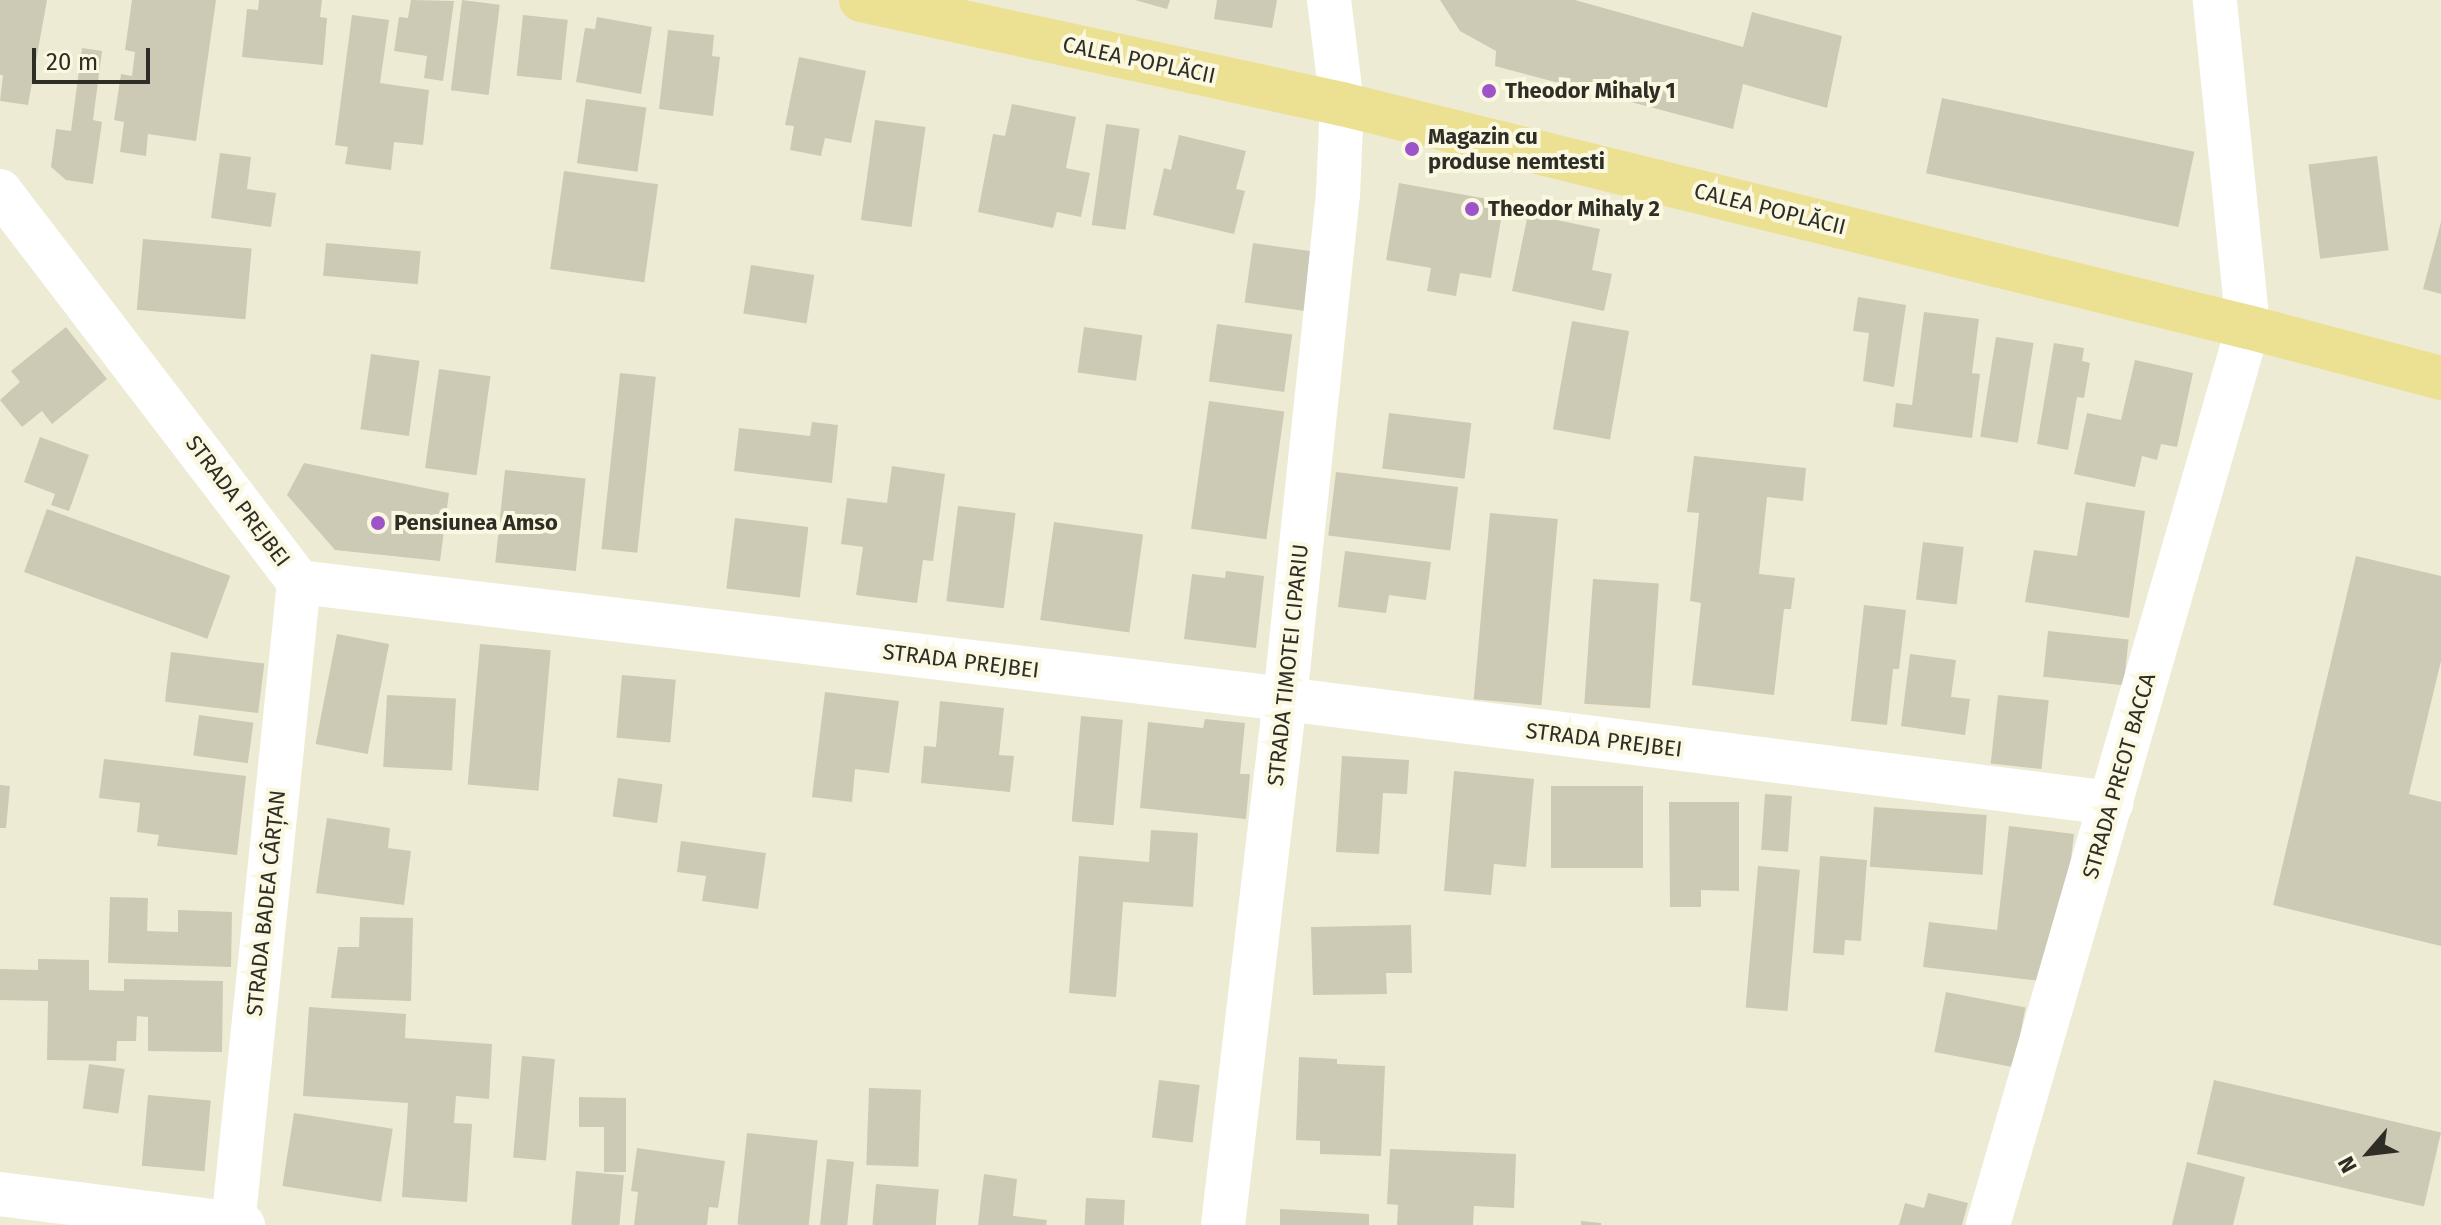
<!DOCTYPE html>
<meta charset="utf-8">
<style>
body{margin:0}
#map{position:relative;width:2441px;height:1225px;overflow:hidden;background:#eeebd5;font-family:"Fira Sans",sans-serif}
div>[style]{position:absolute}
.building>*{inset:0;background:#ccc9b4;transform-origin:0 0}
.minor>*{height:44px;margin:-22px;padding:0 22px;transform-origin:22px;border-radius:22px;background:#fff}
.major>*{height:44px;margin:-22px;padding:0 22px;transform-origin:22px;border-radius:22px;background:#ece093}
.dots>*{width:22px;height:22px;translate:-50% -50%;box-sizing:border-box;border:4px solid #fbf8e2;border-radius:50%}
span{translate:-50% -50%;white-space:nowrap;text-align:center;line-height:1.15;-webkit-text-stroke:8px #fbf8e2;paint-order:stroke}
.street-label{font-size:22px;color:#2f2e26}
.poi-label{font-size:22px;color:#2f2e26;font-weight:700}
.left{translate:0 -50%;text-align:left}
.north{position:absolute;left:2329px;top:1113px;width:80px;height:80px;-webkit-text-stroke:6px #fbf8e2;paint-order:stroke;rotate:242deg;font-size:22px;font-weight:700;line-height:32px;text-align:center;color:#2f2e26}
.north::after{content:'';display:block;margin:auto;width:28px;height:36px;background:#2f2e26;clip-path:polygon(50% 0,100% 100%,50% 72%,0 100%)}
.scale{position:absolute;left:32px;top:48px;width:118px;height:36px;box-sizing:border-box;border:4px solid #2f2e26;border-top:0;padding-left:10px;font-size:24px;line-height:28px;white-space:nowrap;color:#2f2e26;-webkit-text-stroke:6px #fbf8e2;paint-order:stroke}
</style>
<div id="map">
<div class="building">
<div style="clip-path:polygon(0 0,47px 0,28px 105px,0 101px,3px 75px,0 75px)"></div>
<div style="clip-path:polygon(132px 0,216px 0,196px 141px,148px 134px,146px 156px,120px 152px,124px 122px,114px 120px,121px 74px,132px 76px,135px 52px,125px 50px)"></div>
<div style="clip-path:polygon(259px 0,322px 0,320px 17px,327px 18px,323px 65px,242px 57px,247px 9px,258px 10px)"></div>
<div style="clip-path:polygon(411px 0,454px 1px,443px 81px,424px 78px,427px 56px,394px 51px,399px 17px,408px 18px)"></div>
<div style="left:462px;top:0;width:38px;height:91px;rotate:7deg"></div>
<div style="clip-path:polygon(1135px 0,1170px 0,1167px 9px)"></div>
<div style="clip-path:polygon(1217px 0,1277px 0,1272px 28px,1214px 19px)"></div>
<div style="clip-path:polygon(1440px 0,1575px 0,1743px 47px,1752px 12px,1842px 36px,1827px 108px,1743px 84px,1733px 129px,1495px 66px,1496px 51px,1460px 31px)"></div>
<div style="clip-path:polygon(352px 15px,389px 20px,380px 83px,429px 90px,423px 145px,394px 142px,391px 170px,345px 164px,348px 147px,335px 145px)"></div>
<div style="left:523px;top:15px;width:45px;height:61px;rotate:6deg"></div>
<div style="clip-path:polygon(597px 17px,652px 27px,641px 94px,576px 82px,585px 28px,595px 29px)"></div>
<div style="clip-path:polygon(668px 30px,714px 35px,712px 56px,720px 57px,713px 116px,659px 109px)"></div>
<div style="clip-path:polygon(82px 48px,102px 51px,93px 120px,102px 122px,93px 184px,66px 180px,51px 167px,56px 129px,71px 131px)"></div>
<div style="clip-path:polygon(799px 57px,866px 71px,851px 143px,825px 138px,821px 156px,790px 150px,794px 126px,785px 125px)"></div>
<div style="left:1942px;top:98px;width:258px;height:77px;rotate:12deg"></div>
<div style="left:586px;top:99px;width:61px;height:65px;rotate:8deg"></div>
<div style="clip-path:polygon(1012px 104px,1076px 117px,1066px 168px,1090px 173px,1081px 217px,1057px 212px,1053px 228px,978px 212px,993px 134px,1005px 136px)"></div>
<div style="left:875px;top:120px;width:51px;height:101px;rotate:8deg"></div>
<div style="left:1106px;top:124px;width:34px;height:102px;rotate:8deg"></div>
<div style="clip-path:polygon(1179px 135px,1246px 151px,1236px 189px,1245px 191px,1234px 234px,1153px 215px,1164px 168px,1171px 170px)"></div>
<div style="clip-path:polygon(220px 153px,251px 157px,247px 189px,276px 193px,271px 227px,211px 218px)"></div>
<div style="left:2377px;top:156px;width:95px;height:69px;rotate:83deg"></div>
<div style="left:564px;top:171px;width:95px;height:99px;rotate:8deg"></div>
<div style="clip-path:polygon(1399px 183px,1504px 202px,1491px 278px,1460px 273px,1456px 296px,1427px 291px,1431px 268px,1386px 260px)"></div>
<div style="clip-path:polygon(1528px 214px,1600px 229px,1592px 270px,1612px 274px,1604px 311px,1512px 291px)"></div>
<div style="clip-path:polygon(2441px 222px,2441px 294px,2423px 289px)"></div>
<div style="left:143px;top:239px;width:109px;height:71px;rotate:5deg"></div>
<div style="left:326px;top:243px;width:95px;height:33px;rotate:5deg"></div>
<div style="left:1253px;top:243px;width:61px;height:60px;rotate:8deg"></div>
<div style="left:751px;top:265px;width:64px;height:49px;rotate:9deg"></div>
<div style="clip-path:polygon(1858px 297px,1906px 305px,1894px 387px,1863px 381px,1869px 333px,1853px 331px)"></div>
<div style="clip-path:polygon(1924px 312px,1979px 319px,1972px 373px,1980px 374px,1972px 438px,1893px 427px,1896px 403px,1912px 405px)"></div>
<div style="left:1572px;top:321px;width:58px;height:110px;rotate:10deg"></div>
<div style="left:1217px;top:324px;width:76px;height:58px;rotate:8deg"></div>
<div style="clip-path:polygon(66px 327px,107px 379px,52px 424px,42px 411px,22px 427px,0 400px,20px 382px,11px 371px)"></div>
<div style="left:1084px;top:327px;width:59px;height:46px;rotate:8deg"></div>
<div style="left:1996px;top:337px;width:38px;height:101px;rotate:9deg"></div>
<div style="clip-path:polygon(2054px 343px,2084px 348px,2082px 361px,2090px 363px,2084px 398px,2077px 397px,2068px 450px,2037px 444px)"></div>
<div style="left:371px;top:354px;width:49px;height:76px;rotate:8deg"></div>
<div style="clip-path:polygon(2135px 360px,2193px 373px,2177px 447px,2161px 444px,2157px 460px,2142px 456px,2135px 487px,2074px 474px,2087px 413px,2121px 420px)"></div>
<div style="left:439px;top:369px;width:52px;height:100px;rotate:8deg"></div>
<div style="left:620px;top:373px;width:36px;height:177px;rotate:6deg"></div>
<div style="left:1209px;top:401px;width:76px;height:129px;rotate:8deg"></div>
<div style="left:1389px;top:413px;width:83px;height:56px;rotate:7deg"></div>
<div style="clip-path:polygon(812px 422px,838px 425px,832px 483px,734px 471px,739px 428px,810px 436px)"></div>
<div style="clip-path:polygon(40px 437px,89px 455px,69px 511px,51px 505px,55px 494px,24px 482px)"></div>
<div style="clip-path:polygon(1694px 456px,1806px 468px,1803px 501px,1767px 497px,1759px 574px,1795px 578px,1791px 609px,1784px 609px,1774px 695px,1692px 685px,1701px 603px,1690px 601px,1699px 513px,1687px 512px)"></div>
<div style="clip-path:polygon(304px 463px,449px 493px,440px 561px,335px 550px,287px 495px)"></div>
<div style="clip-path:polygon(892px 466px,945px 474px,933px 561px,923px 560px,917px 603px,856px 595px,863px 547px,841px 544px,847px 498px,887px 503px)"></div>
<div style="left:505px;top:470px;width:81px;height:93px;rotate:6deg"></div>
<div style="left:1336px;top:472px;width:123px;height:64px;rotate:7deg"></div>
<div style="clip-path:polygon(2086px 502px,2145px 511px,2129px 618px,2025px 602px,2034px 550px,2077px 556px)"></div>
<div style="left:958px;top:506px;width:58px;height:96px;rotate:7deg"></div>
<div style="left:47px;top:509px;width:195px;height:67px;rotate:20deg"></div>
<div style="left:1490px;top:513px;width:68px;height:187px;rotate:5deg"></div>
<div style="left:735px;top:518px;width:74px;height:71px;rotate:7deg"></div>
<div style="left:1054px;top:522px;width:90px;height:99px;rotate:8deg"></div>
<div style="left:1923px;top:542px;width:41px;height:58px;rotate:7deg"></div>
<div style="clip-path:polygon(1345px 551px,1431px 562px,1426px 600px,1389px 595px,1386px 613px,1338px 607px)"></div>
<div style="clip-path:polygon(2356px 556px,2441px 576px,2441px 661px,2409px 794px,2441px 802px,2441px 946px,2273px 905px)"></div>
<div style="clip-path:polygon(1226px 571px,1264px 576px,1256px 648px,1184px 639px,1192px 574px,1225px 578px)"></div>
<div style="left:1593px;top:579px;width:66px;height:125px;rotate:4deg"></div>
<div style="clip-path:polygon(1864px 605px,1906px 610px,1899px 669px,1893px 669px,1887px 725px,1851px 721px)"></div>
<div style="left:2048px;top:631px;width:81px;height:46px;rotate:6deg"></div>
<div style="left:337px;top:634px;width:53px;height:112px;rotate:11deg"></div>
<div style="left:480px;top:644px;width:71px;height:141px;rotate:5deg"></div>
<div style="left:171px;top:652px;width:94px;height:50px;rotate:7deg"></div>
<div style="clip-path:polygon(1910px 654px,1956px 660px,1951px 697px,1970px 699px,1965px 735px,1901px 726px)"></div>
<div style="left:622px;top:675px;width:54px;height:63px;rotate:5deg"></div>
<div style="clip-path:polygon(825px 692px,899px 701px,889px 773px,855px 769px,852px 802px,812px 797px)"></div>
<div style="left:387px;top:695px;width:69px;height:72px;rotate:3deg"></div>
<div style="left:1998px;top:695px;width:51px;height:69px;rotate:6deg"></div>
<div style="clip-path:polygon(940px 701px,1004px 708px,999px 755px,1014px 756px,1010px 792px,921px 783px,924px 746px,936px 747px)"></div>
<div style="left:199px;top:715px;width:55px;height:41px;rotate:8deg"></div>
<div style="left:1081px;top:716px;width:42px;height:106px;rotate:5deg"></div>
<div style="clip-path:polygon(1205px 719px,1245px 723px,1240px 774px,1250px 774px,1246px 819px,1140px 808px,1148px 722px,1203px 728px)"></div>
<div style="clip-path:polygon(1342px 756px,1409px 760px,1407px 794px,1383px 793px,1379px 854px,1336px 852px)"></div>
<div style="clip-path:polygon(104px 759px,246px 776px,237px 855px,157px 846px,159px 835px,137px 832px,140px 803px,99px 798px)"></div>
<div style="clip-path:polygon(1454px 771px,1534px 779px,1526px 867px,1494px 864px,1491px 895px,1444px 891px)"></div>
<div style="left:618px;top:778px;width:45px;height:39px;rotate:8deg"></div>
<div style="clip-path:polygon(0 785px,10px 786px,6px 828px,0 828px)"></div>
<div style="left:1551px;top:786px;width:92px;height:82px"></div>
<div style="left:1765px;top:794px;width:27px;height:56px;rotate:4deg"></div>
<div style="clip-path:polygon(1669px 802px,1739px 802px,1739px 891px,1701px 890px,1701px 907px,1670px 907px)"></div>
<div style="left:1874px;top:807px;width:113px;height:60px;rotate:4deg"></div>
<div style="clip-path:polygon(327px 818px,390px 828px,388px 848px,411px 851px,404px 905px,316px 893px)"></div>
<div style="clip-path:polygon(2009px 826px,2074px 834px,2056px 983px,1923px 967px,1929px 922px,1997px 930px)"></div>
<div style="clip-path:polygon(1151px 830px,1198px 833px,1193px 907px,1123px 902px,1116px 997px,1069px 993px,1079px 856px,1149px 862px)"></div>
<div style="clip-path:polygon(681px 841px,766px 853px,758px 909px,702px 901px,706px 876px,677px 872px)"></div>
<div style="clip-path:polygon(1820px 856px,1867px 860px,1861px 941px,1845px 940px,1844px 955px,1813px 953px)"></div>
<div style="left:1758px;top:866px;width:42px;height:142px;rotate:5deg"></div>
<div style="clip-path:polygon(110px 897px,148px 898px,147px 931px,178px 932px,178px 910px,232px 912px,231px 967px,108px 963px)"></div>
<div style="clip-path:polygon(360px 917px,413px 918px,411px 1001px,331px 998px,338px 947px,359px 947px)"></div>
<div style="clip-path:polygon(1411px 925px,1412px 973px,1386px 973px,1387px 994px,1313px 995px,1311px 927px)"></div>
<div style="clip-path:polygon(38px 959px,89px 960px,89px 990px,124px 991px,124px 979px,223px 981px,222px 1052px,148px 1051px,148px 1017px,137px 1016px,136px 1041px,117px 1041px,116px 1061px,47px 1060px,48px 1001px,0 1000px,0 969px,38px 970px)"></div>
<div style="left:1946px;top:992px;width:81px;height:61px;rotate:11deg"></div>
<div style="clip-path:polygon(309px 1007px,406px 1014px,405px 1038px,492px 1044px,489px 1099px,456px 1096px,454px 1123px,472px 1124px,467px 1202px,402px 1197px,408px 1103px,303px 1096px)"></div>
<div style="left:522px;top:1056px;width:33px;height:102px;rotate:5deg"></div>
<div style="clip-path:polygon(1299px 1057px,1337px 1059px,1337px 1064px,1385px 1066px,1381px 1156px,1320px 1154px,1320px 1141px,1296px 1140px)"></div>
<div style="left:89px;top:1064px;width:36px;height:45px;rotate:8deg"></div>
<div style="left:1159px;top:1080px;width:41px;height:58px;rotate:7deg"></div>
<div style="left:2214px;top:1080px;width:233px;height:76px;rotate:13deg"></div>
<div style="left:869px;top:1088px;width:52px;height:77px;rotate:2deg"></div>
<div style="left:148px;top:1095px;width:63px;height:71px;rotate:5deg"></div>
<div style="clip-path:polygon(579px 1097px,626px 1098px,626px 1172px,604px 1172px,604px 1127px,579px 1127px)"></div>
<div style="left:294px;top:1113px;width:100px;height:74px;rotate:9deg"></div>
<div style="left:747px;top:1133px;width:71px;height:92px;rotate:6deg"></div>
<div style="clip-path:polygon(637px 1148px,725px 1161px,718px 1208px,709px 1207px,707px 1225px,634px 1225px,638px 1192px,631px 1191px)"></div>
<div style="clip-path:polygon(1390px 1149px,1516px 1154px,1514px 1208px,1474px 1206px,1473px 1225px,1397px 1225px,1398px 1205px,1387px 1204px)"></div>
<div style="left:827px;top:1159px;width:27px;height:66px;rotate:6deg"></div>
<div style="clip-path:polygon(2187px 1162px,2245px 1177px,2233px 1225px,2172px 1225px)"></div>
<div style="left:576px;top:1171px;width:48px;height:54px;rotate:5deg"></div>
<div style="clip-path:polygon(984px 1174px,1017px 1179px,1013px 1216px,1047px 1220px,1046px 1225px,978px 1225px)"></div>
<div style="left:876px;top:1184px;width:63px;height:41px;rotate:5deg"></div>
<div style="clip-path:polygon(1928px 1193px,1968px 1203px,1962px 1225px,1899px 1225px,1905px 1203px,1924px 1208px)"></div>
<div style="left:1086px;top:1198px;width:39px;height:27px;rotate:3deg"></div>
<div style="clip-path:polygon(1280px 1209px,1369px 1214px,1369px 1225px,1280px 1225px)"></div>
<div style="clip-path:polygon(1581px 1221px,1601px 1223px,1601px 1225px,1581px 1225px)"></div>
</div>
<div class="minor">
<div style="left:0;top:191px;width:492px;rotate:52.6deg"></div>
<div style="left:299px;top:582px;width:993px;rotate:6.77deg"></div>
<div style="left:1285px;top:699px;width:833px;rotate:7.18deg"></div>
<div style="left:0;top:1194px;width:245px;rotate:7.3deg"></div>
<div style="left:233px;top:1225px;width:646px;rotate:-84.14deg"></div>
<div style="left:1223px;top:1225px;width:530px;rotate:-83.28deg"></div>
<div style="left:1285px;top:699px;width:508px;rotate:-84.01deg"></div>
<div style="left:1338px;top:194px;width:90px;rotate:-87.5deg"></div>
<div style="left:1342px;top:104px;width:105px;rotate:-97.1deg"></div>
<div style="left:1988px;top:1225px;width:935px;rotate:-73.85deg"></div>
<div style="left:2248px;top:327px;width:329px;rotate:-95.8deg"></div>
</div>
<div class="major">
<div style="left:861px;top:0;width:492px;rotate:12.2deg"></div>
<div style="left:1342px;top:104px;width:933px;rotate:13.83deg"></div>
<div style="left:2248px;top:327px;width:200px;rotate:14.8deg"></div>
</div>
<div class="dots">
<div style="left:1489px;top:91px;background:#9c54c8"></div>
<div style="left:1412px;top:149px;background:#9c54c8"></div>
<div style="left:1472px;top:209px;background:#9c54c8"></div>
<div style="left:378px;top:523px;background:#9c54c8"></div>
</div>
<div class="street-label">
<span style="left:1139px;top:60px;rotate:12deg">CALEA POPLĂCII</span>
<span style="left:1770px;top:209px;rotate:14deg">CALEA POPLĂCII</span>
<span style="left:238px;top:501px;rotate:53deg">STRADA PREJBEI</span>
<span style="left:961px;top:661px;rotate:7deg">STRADA PREJBEI</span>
<span style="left:1288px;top:665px;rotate:-84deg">STRADA TIMOTEI CIPARIU</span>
<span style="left:1604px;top:740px;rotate:7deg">STRADA PREJBEI</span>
<span style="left:2119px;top:776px;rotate:-74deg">STRADA PREOT BACCA</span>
<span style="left:266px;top:903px;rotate:-84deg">STRADA BADEA CÂRȚAN</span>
</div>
<div class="poi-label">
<span class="left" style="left:1505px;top:91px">Theodor Mihaly 1</span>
<span class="left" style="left:1428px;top:149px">Magazin cu<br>produse nemtesti</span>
<span class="left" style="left:1488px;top:209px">Theodor Mihaly 2</span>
<span class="left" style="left:394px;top:523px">Pensiunea Amso</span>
</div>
<div class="north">N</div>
<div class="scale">20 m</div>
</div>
